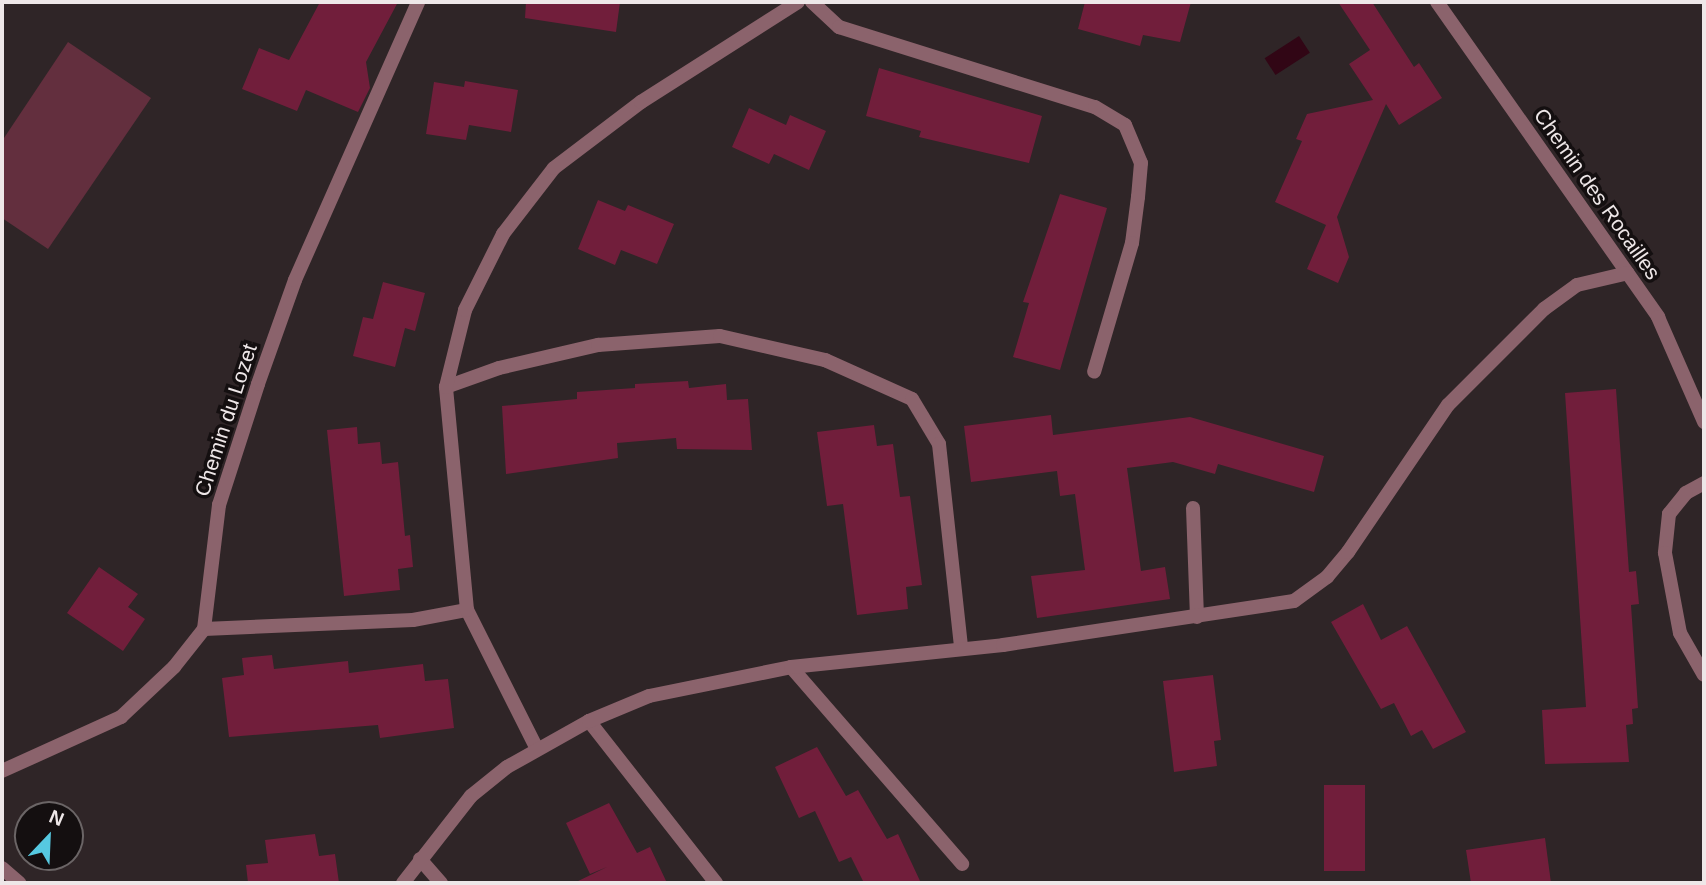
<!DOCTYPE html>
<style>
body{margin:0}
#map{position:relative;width:1706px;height:885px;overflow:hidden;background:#2f2527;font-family:Helvetica,sans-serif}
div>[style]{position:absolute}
.green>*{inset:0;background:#632f3e}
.water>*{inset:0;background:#310615;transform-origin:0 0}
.building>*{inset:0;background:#711e3b;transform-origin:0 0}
.lane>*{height:14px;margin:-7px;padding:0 7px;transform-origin:7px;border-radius:7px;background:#8b636c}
.street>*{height:14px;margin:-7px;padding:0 7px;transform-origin:7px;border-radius:7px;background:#8b636c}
span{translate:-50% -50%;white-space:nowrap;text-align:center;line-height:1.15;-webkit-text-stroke:7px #140f10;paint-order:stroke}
.street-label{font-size:21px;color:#eee7e8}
.frame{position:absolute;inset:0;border:4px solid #eee7e8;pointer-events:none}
.north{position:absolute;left:14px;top:801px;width:70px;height:70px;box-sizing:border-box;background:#140f10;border:2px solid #6b6566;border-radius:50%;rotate:23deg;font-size:19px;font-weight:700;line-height:28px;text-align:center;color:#eee7e8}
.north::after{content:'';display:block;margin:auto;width:24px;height:32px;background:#56c9e1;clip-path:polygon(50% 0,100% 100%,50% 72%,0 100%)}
</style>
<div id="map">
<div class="green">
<div style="clip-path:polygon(68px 42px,151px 98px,48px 249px,2px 218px,2px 141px)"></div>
</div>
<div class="water">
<div style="left:1299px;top:36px;width:20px;height:41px;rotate:57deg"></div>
</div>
<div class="building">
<div style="clip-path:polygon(320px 2px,398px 2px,366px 62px,370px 88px,358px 112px,306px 90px,297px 111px,242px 89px,259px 48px,289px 60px)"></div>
<div style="clip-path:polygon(526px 2px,620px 2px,616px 32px,525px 18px)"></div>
<div style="clip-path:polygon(1085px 2px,1191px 2px,1180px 42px,1143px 35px,1140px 46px,1078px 29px)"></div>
<div style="clip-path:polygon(1338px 2px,1372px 2px,1414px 67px,1419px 63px,1442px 98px,1399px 125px,1386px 104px,1337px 217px,1349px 257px,1338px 283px,1307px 269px,1326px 225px,1275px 202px,1302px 141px,1296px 139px,1307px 114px,1373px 100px,1349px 64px,1370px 50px)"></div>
<div style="clip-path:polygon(879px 68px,1042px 116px,1029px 163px,919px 137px,921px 131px,866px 116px)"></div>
<div style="clip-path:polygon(465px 81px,518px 90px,511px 132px,469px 125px,466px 140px,426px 134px,434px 82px,464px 87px)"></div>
<div style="clip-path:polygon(749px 108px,786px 125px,790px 115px,826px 131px,809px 170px,774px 154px,769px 164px,732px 147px)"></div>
<div style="clip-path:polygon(1060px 194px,1107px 208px,1060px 370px,1013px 357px,1029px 303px,1023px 302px)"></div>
<div style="clip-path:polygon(598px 200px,625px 211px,628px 205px,674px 224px,657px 264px,621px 250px,615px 265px,578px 249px)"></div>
<div style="clip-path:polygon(383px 282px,425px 293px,415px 331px,405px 328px,395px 367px,353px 356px,363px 317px,373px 319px)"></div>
<div style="clip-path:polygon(688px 381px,689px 388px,726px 384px,727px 400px,748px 399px,752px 450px,677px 449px,676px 438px,617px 443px,618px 458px,506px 474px,502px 406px,577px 399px,577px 392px,635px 388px,635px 384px)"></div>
<div style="clip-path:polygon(1616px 389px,1629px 572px,1636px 571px,1639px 604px,1631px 605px,1638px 708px,1632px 709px,1633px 724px,1626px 725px,1629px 762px,1545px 764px,1542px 710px,1586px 707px,1565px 393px)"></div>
<div style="clip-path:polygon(1051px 415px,1053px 435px,1190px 417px,1324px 456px,1314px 492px,1218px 464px,1215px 474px,1173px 462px,1127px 468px,1141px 571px,1165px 567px,1170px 599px,1037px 618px,1031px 576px,1085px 570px,1075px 494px,1060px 496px,1057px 471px,971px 482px,964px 426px)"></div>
<div style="clip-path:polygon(874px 425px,877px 446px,893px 444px,900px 497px,910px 496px,922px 585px,906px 587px,908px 609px,857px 615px,843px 504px,827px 506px,817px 432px)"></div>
<div style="clip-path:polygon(357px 427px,358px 444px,380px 442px,382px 464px,398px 462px,405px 536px,410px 535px,413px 567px,398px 569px,400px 590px,344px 596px,327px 430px)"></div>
<div style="clip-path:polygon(99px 567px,138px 594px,128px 607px,145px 619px,123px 651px,67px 613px)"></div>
<div style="clip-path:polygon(1363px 604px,1381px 640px,1407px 626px,1466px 732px,1433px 749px,1422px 730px,1411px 736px,1394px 703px,1381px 709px,1331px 622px)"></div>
<div style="clip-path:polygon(272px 655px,274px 669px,348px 661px,349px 673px,423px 664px,425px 681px,448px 679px,454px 728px,380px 738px,378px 725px,229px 737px,222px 678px,244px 675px,242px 658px)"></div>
<div style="clip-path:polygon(1213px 675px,1221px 740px,1214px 741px,1217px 766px,1174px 772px,1163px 681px)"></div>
<div style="clip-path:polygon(817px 747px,846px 796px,858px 790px,887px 839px,898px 834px,921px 883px,864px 883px,851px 857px,839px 862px,815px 811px,799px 818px,775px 767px)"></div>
<div style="left:1324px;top:785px;width:41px;height:86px"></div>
<div style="clip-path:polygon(609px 803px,637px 853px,650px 847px,667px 883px,574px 883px,607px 867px,590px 874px,566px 823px)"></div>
<div style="clip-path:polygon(315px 834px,319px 856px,335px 854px,339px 883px,248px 883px,246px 865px,268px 863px,265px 840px)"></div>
<div style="clip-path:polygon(1545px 838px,1551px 883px,1471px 883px,1466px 850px)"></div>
</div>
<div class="lane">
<div style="left:1704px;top:483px;width:21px;rotate:151deg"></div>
<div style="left:1686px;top:493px;width:27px;rotate:129deg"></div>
<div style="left:1669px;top:514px;width:39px;rotate:96deg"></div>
<div style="left:1665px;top:553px;width:81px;rotate:79.4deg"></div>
<div style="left:1680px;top:633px;width:48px;rotate:60.3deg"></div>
<div style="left:1193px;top:508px;width:109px;rotate:87.9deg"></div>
</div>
<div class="street">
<div style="left:812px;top:2px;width:37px;rotate:43deg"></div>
<div style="left:839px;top:27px;width:268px;rotate:17.4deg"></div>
<div style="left:1095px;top:107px;width:35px;rotate:31deg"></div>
<div style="left:1125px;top:125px;width:41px;rotate:67.2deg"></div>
<div style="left:1141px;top:163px;width:34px;rotate:95deg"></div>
<div style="left:1138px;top:197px;width:46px;rotate:97.4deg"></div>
<div style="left:1132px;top:243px;width:134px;rotate:106.4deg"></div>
<div style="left:1437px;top:2px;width:385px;rotate:54.9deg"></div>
<div style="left:1658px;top:317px;width:115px;rotate:66.3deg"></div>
<div style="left:446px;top:387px;width:56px;rotate:-19.7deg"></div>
<div style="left:499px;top:368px;width:102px;rotate:-13.1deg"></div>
<div style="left:598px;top:345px;width:122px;rotate:-4.2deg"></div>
<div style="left:720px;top:336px;width:108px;rotate:12.9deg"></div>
<div style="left:825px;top:360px;width:95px;rotate:24.1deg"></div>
<div style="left:912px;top:399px;width:52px;rotate:59deg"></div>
<div style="left:939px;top:444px;width:204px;rotate:83.8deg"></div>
<div style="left:204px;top:629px;width:209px;rotate:-2.5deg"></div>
<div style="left:413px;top:620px;width:55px;rotate:-10.5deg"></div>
<div style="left:791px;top:667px;width:261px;rotate:49deg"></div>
<div style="left:589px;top:721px;width:206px;rotate:51.9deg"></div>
<div style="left:537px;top:749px;width:156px;rotate:-116.7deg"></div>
<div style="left:467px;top:610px;width:224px;rotate:-95.4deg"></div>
<div style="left:446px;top:387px;width:79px;rotate:-76.1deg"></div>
<div style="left:465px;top:310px;width:85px;rotate:-63.4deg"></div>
<div style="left:503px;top:234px;width:83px;rotate:-52.3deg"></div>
<div style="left:554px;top:168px;width:109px;rotate:-37.2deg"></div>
<div style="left:641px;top:102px;width:186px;rotate:-32.5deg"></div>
<div style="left:2px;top:771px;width:131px;rotate:-24.4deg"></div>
<div style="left:121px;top:717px;width:73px;rotate:-43.3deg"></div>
<div style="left:174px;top:667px;width:48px;rotate:-51.7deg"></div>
<div style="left:204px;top:629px;width:125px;rotate:-83.1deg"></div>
<div style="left:219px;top:505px;width:127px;rotate:-72.1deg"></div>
<div style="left:258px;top:384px;width:110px;rotate:-70.4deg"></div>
<div style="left:295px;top:280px;width:304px;rotate:-66.1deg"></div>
<div style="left:420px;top:859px;width:32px;rotate:49deg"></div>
<div style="left:2px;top:868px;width:23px;rotate:41deg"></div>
<div style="left:403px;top:883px;width:110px;rotate:-52deg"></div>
<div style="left:471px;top:796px;width:46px;rotate:-38.9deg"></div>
<div style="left:507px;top:767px;width:94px;rotate:-29.3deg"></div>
<div style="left:589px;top:721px;width:65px;rotate:-22.6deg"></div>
<div style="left:649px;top:696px;width:145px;rotate:-11.5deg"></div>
<div style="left:791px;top:667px;width:213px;rotate:-5.9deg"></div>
<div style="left:1003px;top:645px;width:294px;rotate:-8.6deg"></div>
<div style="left:1294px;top:601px;width:41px;rotate:-36deg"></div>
<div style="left:1327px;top:577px;width:33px;rotate:-50deg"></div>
<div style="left:1348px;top:552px;width:178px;rotate:-55.8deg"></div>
<div style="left:1448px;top:405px;width:136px;rotate:-45deg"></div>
<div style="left:1544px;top:309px;width:41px;rotate:-36deg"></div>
<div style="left:1577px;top:285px;width:52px;rotate:-13.2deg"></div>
</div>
<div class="street-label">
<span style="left:1597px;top:194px;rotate:55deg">Chemin des Rocailles</span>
<span style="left:226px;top:420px;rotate:-72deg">Chemin du Lozet</span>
</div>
<div class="frame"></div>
<div class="north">N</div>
</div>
